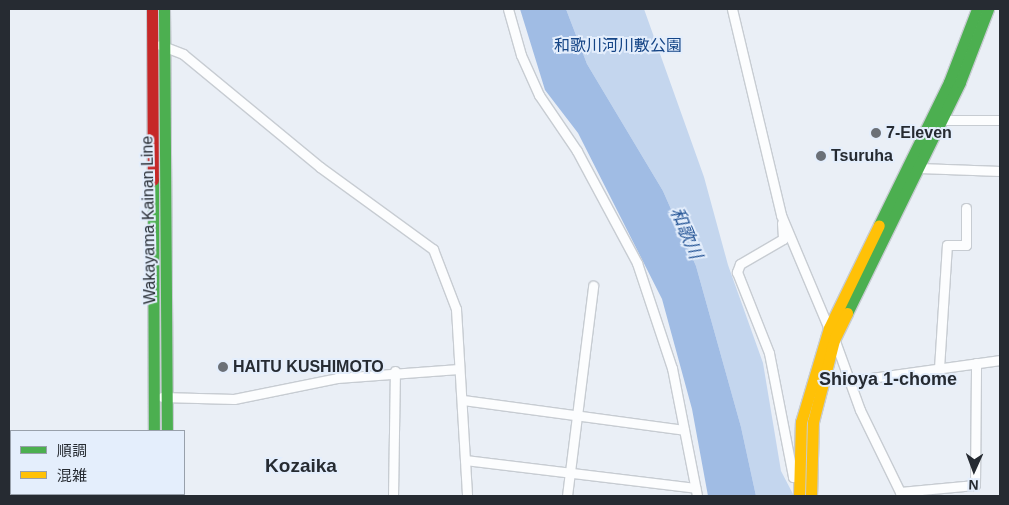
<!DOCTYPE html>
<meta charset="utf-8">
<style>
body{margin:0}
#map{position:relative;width:1009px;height:505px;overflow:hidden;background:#eaeff6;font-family:Helvetica,"Noto Sans JP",sans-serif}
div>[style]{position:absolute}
.green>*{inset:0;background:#c4d6ee}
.water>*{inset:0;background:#a0bce4}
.roads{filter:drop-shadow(1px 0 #c7ccd2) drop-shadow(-1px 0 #c7ccd2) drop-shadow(0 1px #c7ccd2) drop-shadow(0 -1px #c7ccd2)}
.street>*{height:9px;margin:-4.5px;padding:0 4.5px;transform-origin:4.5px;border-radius:4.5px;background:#fcfdfe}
.fast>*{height:11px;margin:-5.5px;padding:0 5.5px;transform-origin:5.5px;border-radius:5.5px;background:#4caf50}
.slow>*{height:11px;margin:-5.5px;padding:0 5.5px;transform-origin:5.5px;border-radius:5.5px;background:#ffc107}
.jam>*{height:11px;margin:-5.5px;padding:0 5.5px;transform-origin:5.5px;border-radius:5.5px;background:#c62828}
.dots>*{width:14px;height:14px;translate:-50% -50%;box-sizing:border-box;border:2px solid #e4eefc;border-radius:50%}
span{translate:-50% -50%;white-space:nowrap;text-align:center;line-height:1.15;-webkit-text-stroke:4px #e4eefc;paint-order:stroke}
.park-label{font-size:16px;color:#154586}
.poi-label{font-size:16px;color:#262b32;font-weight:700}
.left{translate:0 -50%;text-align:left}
.street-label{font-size:16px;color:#262b32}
.water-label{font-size:18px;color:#235395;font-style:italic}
.neighbourhood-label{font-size:18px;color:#262b32;font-weight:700}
.quarter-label{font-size:19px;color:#262b32;font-weight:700}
.frame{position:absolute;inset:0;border:10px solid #262b32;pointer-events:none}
.legend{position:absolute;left:10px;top:430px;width:175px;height:65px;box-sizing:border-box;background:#e4eefc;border:1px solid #98a0ab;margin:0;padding:6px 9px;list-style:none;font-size:15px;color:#262b32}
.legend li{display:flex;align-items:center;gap:10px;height:25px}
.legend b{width:25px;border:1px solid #98a0ab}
.north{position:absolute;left:949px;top:445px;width:50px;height:50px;-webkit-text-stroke:4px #e4eefc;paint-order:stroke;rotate:182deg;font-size:14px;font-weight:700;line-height:20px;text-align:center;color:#262b32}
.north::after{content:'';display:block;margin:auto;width:18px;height:22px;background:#262b32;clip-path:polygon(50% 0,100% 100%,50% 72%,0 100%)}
</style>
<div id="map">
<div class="green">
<div style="clip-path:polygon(566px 9px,644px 9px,704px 177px,728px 265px,763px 363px,781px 471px,794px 496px,756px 496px,741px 427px,696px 266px,663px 191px,587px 64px)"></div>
</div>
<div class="water">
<div style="clip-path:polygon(520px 9px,566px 9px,587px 64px,663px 191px,696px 266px,741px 427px,756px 496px,708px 496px,692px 409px,662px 299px,578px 133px,545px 90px)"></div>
</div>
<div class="roads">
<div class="street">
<div style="left:508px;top:9px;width:48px;rotate:74.2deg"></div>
<div style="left:521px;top:55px;width:44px;rotate:65.8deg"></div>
<div style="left:539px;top:95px;width:68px;rotate:55.8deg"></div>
<div style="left:577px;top:151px;width:127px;rotate:61.8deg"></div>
<div style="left:637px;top:263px;width:111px;rotate:71.6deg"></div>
<div style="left:672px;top:368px;width:130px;rotate:78.9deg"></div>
<div style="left:732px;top:9px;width:212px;rotate:76.6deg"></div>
<div style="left:781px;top:215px;width:124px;rotate:67.2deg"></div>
<div style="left:160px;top:45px;width:25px;rotate:21deg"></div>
<div style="left:183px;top:54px;width:178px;rotate:39.5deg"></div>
<div style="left:320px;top:167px;width:140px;rotate:36deg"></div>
<div style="left:433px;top:249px;width:64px;rotate:69deg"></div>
<div style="left:456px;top:309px;width:187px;rotate:86.6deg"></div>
<div style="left:942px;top:120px;width:58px"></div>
<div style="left:919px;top:168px;width:81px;rotate:2.1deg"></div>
<div style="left:782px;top:223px;width:16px;rotate:86deg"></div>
<div style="left:783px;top:239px;width:50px;rotate:149.8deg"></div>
<div style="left:740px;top:264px;width:9px;rotate:111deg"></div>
<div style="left:737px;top:272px;width:87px;rotate:68.4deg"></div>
<div style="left:769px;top:353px;width:126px;rotate:79deg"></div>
<div style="left:793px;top:477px;width:6px;rotate:-9deg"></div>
<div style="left:835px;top:341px;width:73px;rotate:70.1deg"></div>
<div style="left:860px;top:410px;width:96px;rotate:64deg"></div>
<div style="left:939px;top:368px;width:123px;rotate:-86.3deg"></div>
<div style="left:947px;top:245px;width:19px"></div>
<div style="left:966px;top:245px;width:37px;rotate:-90deg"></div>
<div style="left:849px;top:381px;width:152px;rotate:-7.9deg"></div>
<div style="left:162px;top:397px;width:72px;rotate:1.6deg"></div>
<div style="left:234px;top:399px;width:105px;rotate:-11.5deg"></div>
<div style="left:337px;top:378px;width:122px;rotate:-4.2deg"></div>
<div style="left:463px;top:400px;width:223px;rotate:7.7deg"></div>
<div style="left:465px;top:460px;width:232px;rotate:6.9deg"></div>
<div style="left:900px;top:492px;width:75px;rotate:-5.3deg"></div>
<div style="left:975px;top:485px;width:122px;rotate:-89.5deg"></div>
<div style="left:393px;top:496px;width:125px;rotate:-89.1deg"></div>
<div style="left:567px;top:496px;width:212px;rotate:-82.9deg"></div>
</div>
<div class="fast">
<div style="left:164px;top:9px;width:422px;rotate:89.6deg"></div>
<div style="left:153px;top:180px;width:251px;rotate:89.8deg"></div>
<div style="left:879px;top:225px;width:159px;rotate:-63.9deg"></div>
<div style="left:949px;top:82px;width:78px;rotate:-69deg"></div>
<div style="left:847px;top:313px;width:257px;rotate:-63.9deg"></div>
<div style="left:960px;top:82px;width:78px;rotate:-69deg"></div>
<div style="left:153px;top:494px;width:2px;rotate:90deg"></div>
<div style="left:168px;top:494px;width:2px;rotate:90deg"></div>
</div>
<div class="slow">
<div style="left:799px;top:496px;width:74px;rotate:-88.5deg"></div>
<div style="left:801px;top:422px;width:98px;rotate:-73.4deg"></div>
<div style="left:829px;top:328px;width:114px;rotate:-64.1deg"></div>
<div style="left:811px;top:496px;width:74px;rotate:-88.5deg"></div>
<div style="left:813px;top:422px;width:85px;rotate:-75.6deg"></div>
<div style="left:834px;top:340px;width:30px;rotate:-64deg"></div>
</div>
<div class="jam">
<div style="left:152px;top:9px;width:171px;rotate:89.7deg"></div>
</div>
</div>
<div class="dots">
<div style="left:876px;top:133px;background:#6b7077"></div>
<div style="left:821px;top:156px;background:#6b7077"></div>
<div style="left:223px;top:367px;background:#6b7077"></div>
</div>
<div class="park-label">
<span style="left:618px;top:46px">和歌川河川敷公園</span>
</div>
<div class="poi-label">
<span class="left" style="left:886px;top:133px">7-Eleven</span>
<span class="left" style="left:831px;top:156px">Tsuruha</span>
<span class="left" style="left:233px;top:367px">HAITU KUSHIMOTO</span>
</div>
<div class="street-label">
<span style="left:149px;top:220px;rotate:-91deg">Wakayama Kainan Line</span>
</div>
<div class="water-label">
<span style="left:686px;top:233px;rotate:67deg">和歌川</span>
</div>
<div class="neighbourhood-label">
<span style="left:888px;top:379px">Shioya 1-chome</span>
</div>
<div class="quarter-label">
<span style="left:301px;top:466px">Kozaika</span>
</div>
<div class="frame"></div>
<ul class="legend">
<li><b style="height:6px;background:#4caf50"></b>順調</li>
<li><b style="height:6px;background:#ffc107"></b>混雑</li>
</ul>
<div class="north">N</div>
</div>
